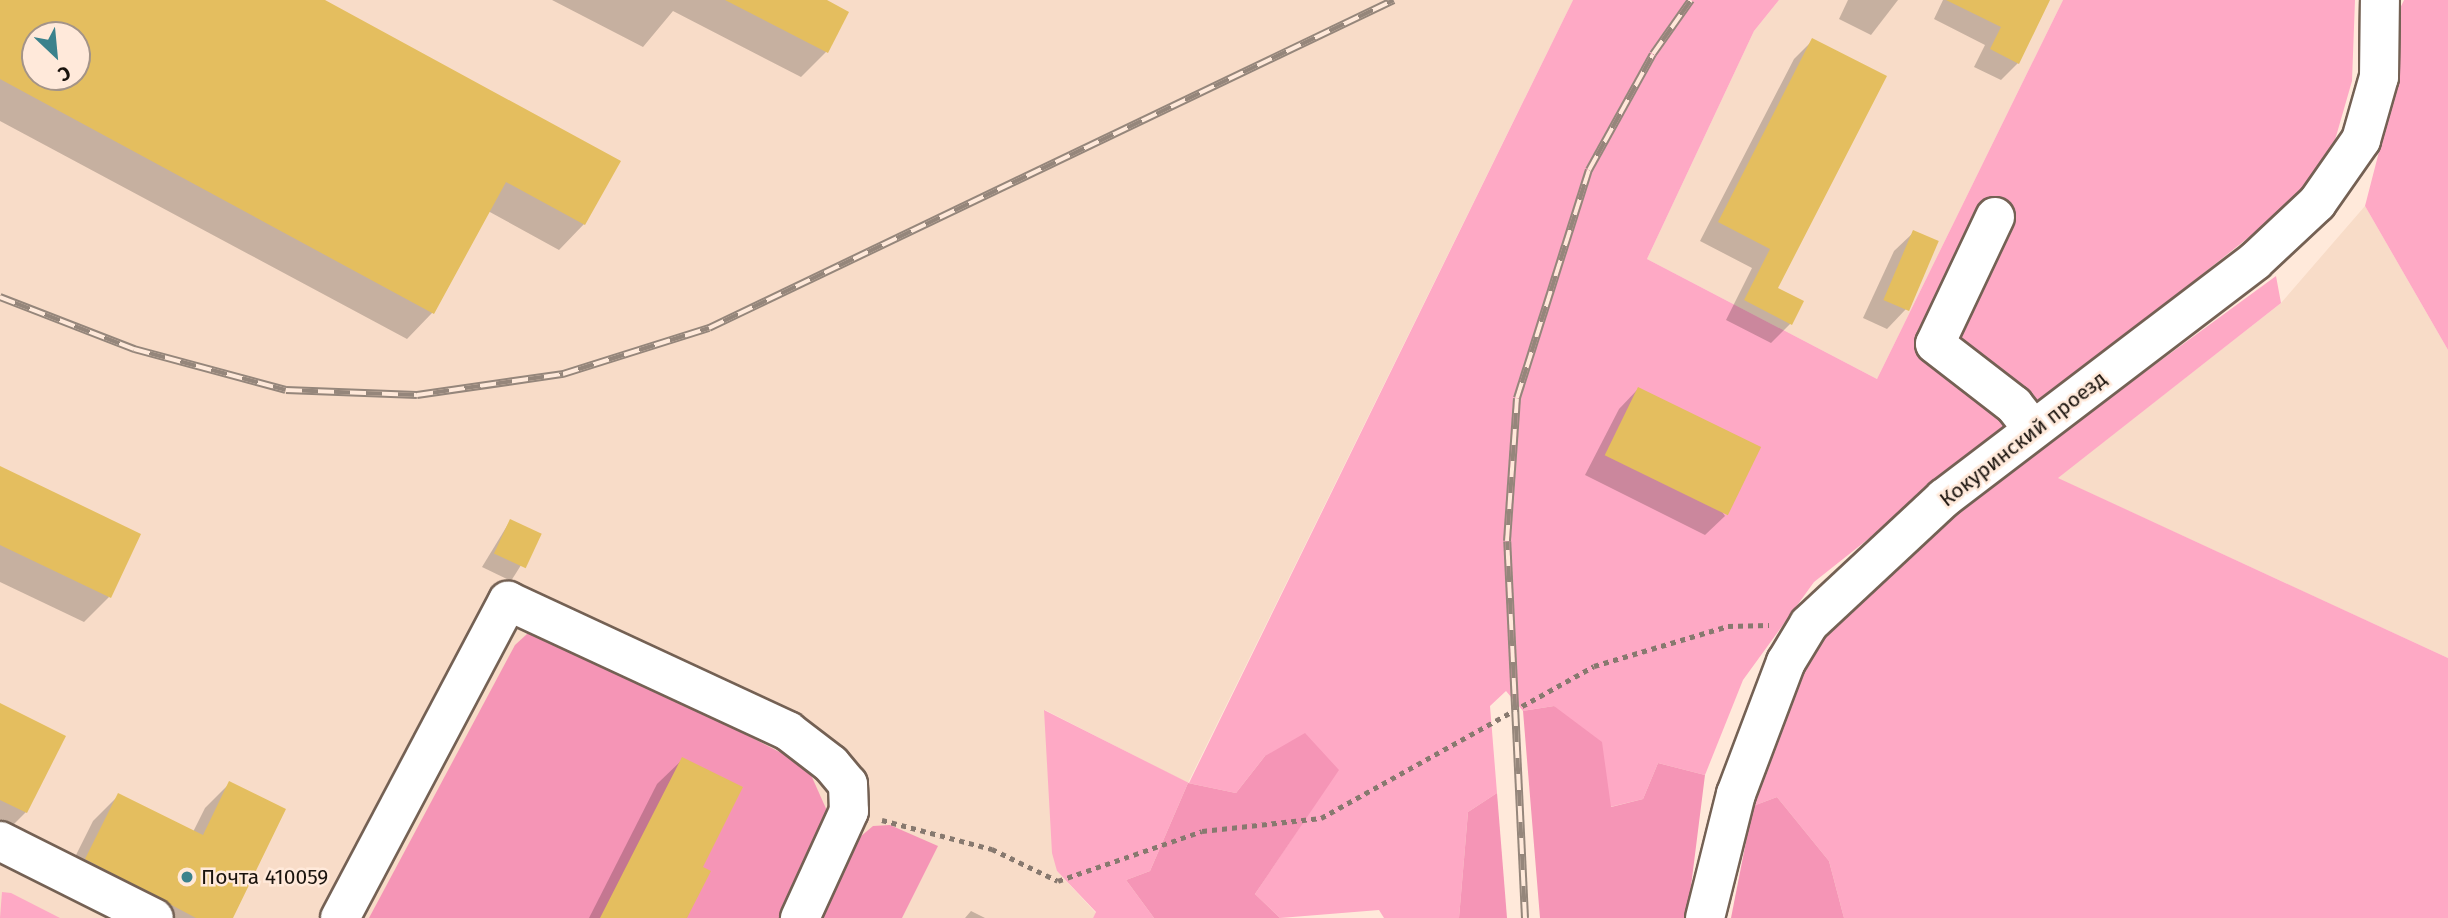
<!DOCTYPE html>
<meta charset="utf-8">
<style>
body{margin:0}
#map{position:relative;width:2448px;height:918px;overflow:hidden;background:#ffe9da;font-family:"Fira Sans",sans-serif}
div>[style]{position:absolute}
.built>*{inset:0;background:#f8dcc8}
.green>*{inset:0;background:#fea9c5}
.forest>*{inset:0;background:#f595b6}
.shadow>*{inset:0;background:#0003}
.building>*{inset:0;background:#e4be5f;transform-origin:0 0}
.path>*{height:4.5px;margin-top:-2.25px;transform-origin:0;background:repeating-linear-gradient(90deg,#87796f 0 5px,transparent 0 10px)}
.roads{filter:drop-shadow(2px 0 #746154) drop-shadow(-2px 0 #746154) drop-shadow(0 2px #746154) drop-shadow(0 -2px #746154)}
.minor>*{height:38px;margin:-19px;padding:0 19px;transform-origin:19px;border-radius:19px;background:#fff}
.rail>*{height:8px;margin-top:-4px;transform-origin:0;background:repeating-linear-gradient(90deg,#ffe9da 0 16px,#95867b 0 32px);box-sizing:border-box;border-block:2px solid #95867b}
.dots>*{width:19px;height:19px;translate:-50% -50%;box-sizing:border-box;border:4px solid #ffe9da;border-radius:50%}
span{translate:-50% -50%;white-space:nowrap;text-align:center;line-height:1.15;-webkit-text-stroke:5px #ffe9da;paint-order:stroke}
.street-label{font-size:21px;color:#1a130d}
.poi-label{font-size:21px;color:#1a130d}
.left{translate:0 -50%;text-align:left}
.north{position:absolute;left:21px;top:21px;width:70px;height:70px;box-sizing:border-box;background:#ffe9da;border:2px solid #a39388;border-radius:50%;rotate:154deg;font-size:19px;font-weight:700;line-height:28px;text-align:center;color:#1a130d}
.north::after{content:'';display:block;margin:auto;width:24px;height:32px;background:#3b828c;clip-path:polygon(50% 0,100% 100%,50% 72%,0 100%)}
</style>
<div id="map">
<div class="built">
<div style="clip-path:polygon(evenodd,0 0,1573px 0,1188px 783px,1045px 710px,1057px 871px,1096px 913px,1093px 918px,0 918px,0 0,35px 35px,77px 35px,77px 77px,35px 77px,35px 35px)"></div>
<div style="clip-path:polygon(1779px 0,2063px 0,1877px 379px,1647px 259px,1754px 31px)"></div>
<div style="clip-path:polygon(2365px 206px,2448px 350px,2448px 658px,2057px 478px,2281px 303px)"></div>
</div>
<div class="green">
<div style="clip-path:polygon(1573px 0,1779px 0,1754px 31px,1647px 259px,1877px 379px,2063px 0,2355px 0,2352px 81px,2335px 140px,2292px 203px,1814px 582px,1743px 680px,1705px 775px,1658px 763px,1643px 799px,1610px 807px,1554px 706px,1523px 711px,1506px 691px,1490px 706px,1497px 793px,1468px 812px,1459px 918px,1384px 918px,1379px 910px,1280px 918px,1255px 894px,1338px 770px,1265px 756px,1236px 793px,1188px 783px,1150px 871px,1126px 880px,1154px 918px,1093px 918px,1096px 912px,1057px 871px,1052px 853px,1044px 710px,1189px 783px)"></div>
<div style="clip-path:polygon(2404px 0,2448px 0,2448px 350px,2365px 206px,2390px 109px,2395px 19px)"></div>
<div style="clip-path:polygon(2276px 276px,2281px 303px,2058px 478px,2448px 658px,2448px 918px,1844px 918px,1829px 861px,1777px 797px,1753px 806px,1794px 690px,1829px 631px,1899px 557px,1984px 490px)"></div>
<div style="clip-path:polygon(2px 892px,11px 893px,60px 918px,0 918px)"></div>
</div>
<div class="forest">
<div style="clip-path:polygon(547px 632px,797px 761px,811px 775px,828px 813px,782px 918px,369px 918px,515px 645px,527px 634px)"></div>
<div style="clip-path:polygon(1554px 706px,1602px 742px,1611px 807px,1643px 799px,1658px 763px,1705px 775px,1687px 918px,1540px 918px,1523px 711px)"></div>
<div style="clip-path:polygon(1305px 733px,1339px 770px,1255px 894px,1280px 918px,1154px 918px,1126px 880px,1150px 871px,1188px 783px,1236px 793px,1265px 756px)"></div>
<div style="clip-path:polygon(1497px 793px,1507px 918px,1459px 918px,1468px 812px)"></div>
<div style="clip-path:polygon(1777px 797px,1829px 861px,1844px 918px,1731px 918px,1753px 806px)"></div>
<div style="clip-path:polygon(890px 825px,938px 846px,902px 918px,818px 918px,854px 842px,873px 826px)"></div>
</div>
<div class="shadow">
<div style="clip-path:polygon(evenodd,0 0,321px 0,618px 161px,584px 224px,559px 250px,488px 211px,432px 313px,407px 339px,0 121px,0 0,35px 35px,77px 35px,77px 77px,35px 77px,35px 35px)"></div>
<div style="clip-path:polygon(552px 0,823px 0,826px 52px,801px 77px,673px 11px,643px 47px)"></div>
<div style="clip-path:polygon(1848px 0,1898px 0,1871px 35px,1839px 19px)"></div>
<div style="clip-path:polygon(1943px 0,2049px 0,2018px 63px,2001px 80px,1974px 67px,1985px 45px,1934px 19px)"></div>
<div style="clip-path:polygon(1813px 40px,1775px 289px,1791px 323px,1771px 343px,1726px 320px,1752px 268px,1700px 241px,1794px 59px)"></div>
<div style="clip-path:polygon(1914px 232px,1906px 309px,1887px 329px,1863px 318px,1894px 251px)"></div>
<div style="clip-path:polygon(1638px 389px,1725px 516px,1705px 535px,1585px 475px,1619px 409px)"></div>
<div style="clip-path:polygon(0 468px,109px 597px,84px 622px,0 582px)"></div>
<div style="clip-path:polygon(510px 521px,540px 535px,511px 581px,482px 567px)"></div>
<div style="clip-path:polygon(0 704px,26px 812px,2px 836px,0 835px)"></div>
<div style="clip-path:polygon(683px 759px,700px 868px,685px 918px,589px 918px,657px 784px)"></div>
<div style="clip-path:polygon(230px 783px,231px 918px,125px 918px,61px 885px,93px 821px,118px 796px,193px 832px,205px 808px)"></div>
<div style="clip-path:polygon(971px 911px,985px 918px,965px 918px)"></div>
</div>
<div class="building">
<div style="clip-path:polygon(evenodd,0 0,325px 0,621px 161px,585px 225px,506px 182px,434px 314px,0 79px,0 0,35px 35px,77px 35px,77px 77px,35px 77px,35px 35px)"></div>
<div style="clip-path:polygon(725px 0,827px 0,849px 12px,828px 53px)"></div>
<div style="clip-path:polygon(1946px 0,2050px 0,2019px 64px,1990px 49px,2001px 27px)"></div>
<div style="clip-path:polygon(1812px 38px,1887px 76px,1778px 288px,1804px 301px,1792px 325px,1744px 300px,1770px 249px,1718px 222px)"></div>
<div style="left:1913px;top:230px;width:28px;height:76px;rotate:23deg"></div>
<div style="left:1638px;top:387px;width:137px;height:76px;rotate:26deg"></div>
<div style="clip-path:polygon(0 466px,141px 534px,111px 598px,0 545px)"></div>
<div style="left:510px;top:519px;width:35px;height:38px;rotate:25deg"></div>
<div style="clip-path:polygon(0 703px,66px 736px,27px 813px,0 800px)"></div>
<div style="clip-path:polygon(682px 757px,743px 787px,703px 867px,711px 871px,687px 918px,600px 918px)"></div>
<div style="clip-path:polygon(229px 781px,286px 809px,233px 918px,196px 918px,85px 859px,118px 793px,203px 835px)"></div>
</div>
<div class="path">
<div style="left:882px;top:820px;width:114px;rotate:14.8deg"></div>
<div style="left:992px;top:849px;width:73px;rotate:25.9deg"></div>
<div style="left:1058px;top:881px;width:152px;rotate:-19.1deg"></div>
<div style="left:1202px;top:831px;width:120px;rotate:-6.2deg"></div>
<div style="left:1321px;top:818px;width:312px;rotate:-29.1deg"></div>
<div style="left:1594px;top:666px;width:140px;rotate:-16.6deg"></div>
<div style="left:1728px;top:626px;width:41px;rotate:-1.4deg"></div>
</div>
<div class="roads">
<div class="minor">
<div style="left:1995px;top:217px;width:140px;rotate:115.3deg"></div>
<div style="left:1935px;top:344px;width:100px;rotate:37.7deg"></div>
<div style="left:2014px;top:405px;width:31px;rotate:52deg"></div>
<div style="left:0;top:841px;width:172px;rotate:26.6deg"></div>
<div style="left:340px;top:918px;width:359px;rotate:-62.1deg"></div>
<div style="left:508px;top:601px;width:309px;rotate:24.9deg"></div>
<div style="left:788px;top:731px;width:54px;rotate:37.5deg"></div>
<div style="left:831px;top:764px;width:26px;rotate:50deg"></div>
<div style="left:848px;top:784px;width:27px;rotate:88deg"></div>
<div style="left:849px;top:811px;width:118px;rotate:114.6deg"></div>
<div style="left:1705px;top:918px;width:128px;rotate:-76deg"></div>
<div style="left:1736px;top:794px;width:141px;rotate:-69.3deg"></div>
<div style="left:1786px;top:662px;width:44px;rotate:-58.8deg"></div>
<div style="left:1809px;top:624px;width:185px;rotate:-43deg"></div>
<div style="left:1944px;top:498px;width:391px;rotate:-37.3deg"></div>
<div style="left:2255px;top:261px;width:85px;rotate:-43.1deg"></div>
<div style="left:2317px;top:203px;width:77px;rotate:-55.1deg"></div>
<div style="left:2361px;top:140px;width:66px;rotate:-74.1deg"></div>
<div style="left:2379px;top:77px;width:77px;rotate:-89.3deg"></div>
</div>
</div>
<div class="rail">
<div style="left:0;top:297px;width:144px;rotate:21.2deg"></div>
<div style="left:134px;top:349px;width:157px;rotate:15.1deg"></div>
<div style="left:286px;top:390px;width:131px;rotate:2.2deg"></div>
<div style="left:417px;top:395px;width:148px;rotate:-8.2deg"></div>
<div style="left:563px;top:374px;width:153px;rotate:-17.5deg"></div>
<div style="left:709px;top:328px;width:759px;rotate:-25.59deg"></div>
<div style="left:1525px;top:918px;width:377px;rotate:-92.7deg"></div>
<div style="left:1507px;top:541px;width:143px;rotate:-86deg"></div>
<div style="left:1517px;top:398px;width:239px;rotate:-72.5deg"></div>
<div style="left:1589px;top:170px;width:132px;rotate:-61.1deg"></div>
<div style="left:1653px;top:54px;width:66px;rotate:-54.9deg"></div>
</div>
<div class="dots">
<div style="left:187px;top:877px;background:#3b828c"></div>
</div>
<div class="street-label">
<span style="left:2023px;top:439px;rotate:-38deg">Кокуринский проезд</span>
</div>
<div class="poi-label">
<span class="left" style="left:201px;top:877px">Почта 410059</span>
</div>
<div class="north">С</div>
</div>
